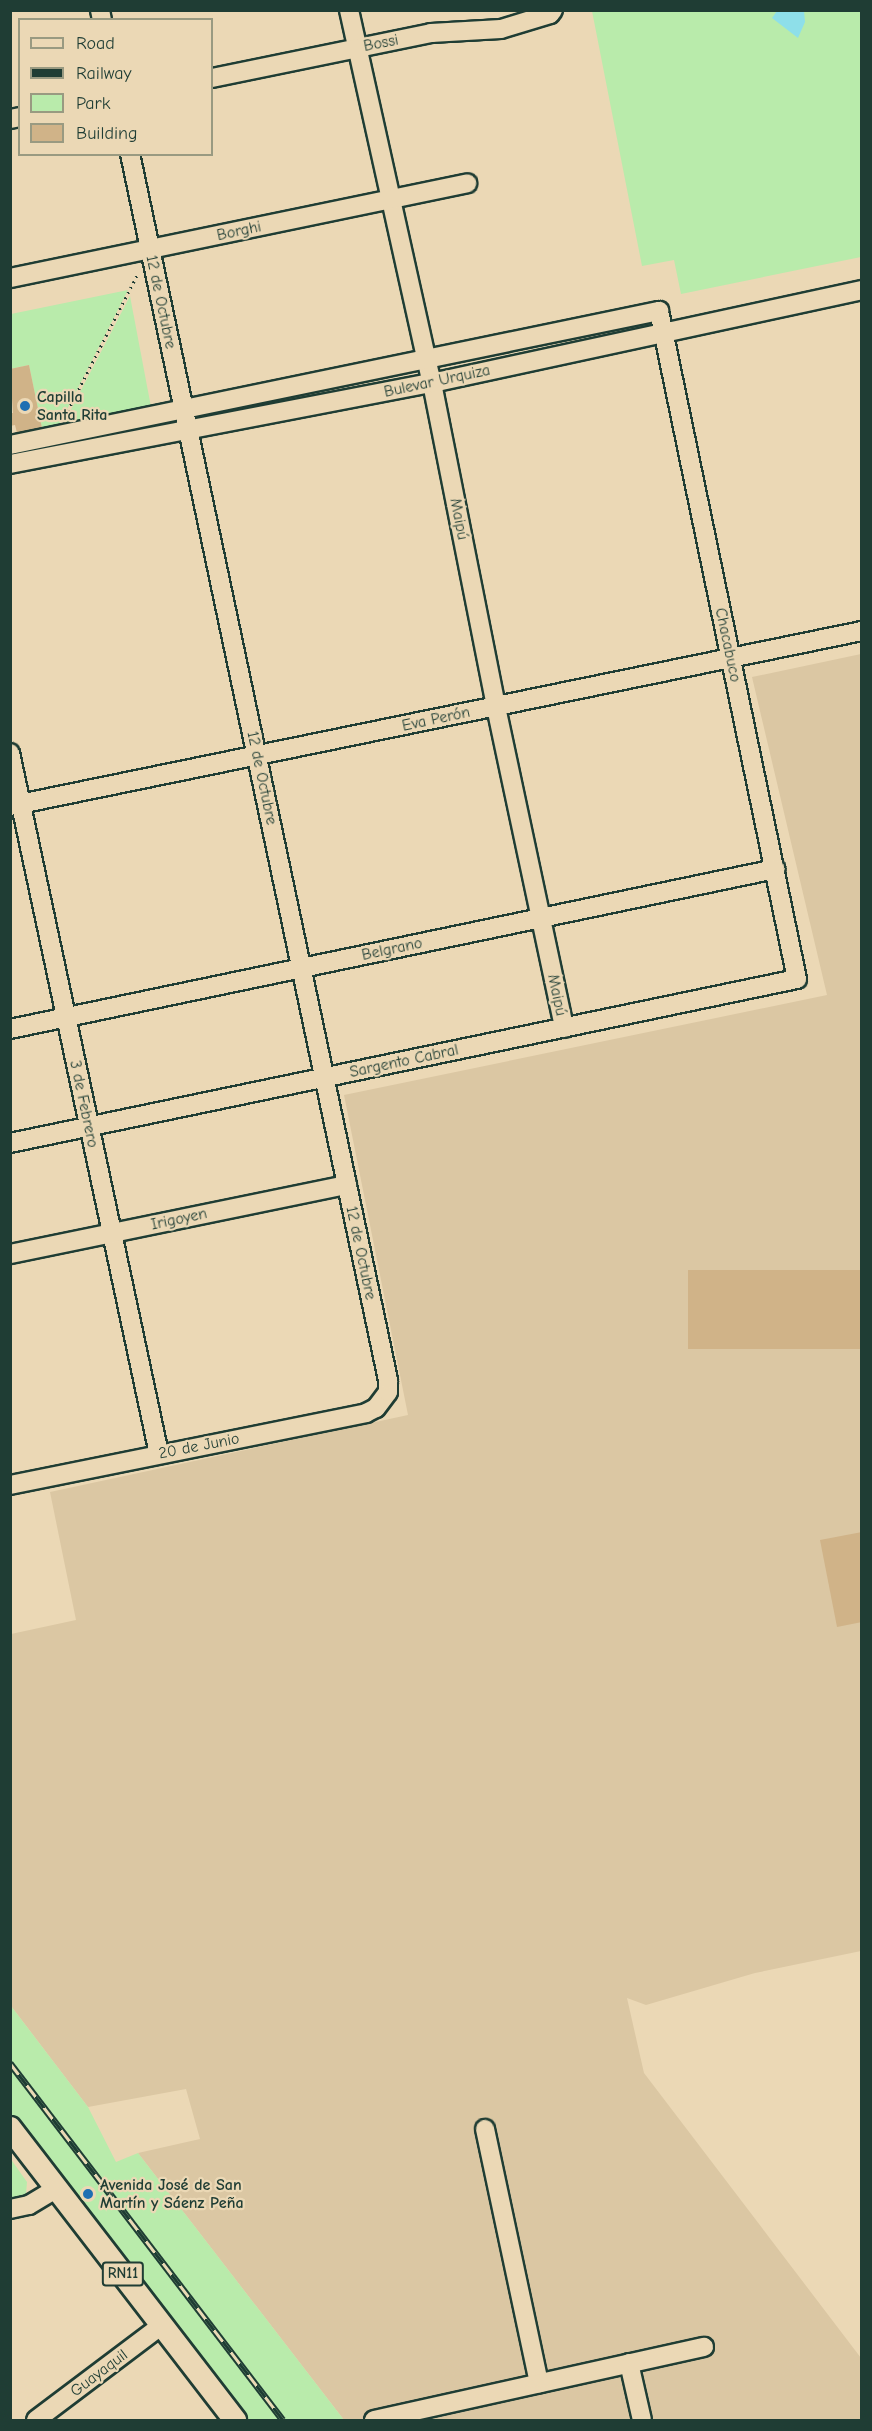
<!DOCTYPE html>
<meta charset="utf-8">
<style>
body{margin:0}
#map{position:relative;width:872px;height:2431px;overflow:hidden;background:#ebd8b5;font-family:"Comic Neue",sans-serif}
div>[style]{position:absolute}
.built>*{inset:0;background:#dbc7a3}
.green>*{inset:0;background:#b9ebab}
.water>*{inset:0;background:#8edfe9}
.building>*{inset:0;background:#d0b388;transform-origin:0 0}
.path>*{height:3px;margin-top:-1.5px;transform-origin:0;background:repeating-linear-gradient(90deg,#1f3d34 0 1.5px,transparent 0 6px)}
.roads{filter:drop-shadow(2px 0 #1f3d34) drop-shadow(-2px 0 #1f3d34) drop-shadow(0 2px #1f3d34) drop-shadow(0 -2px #1f3d34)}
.minor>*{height:18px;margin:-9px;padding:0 9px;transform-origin:9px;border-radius:9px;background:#ebd8b5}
.major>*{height:22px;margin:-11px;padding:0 11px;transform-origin:11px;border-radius:11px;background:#ebd8b5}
.rail>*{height:7px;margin-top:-3.5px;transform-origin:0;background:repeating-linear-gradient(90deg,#ebd8b5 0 14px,#1f3d34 0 28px);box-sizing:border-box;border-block:2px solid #1f3d34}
.dots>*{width:16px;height:16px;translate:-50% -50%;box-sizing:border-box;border:3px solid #ebd8b5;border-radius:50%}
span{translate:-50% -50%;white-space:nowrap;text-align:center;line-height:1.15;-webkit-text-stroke:4.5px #ebd8b5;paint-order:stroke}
.shield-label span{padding:2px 4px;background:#ebd8b5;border:2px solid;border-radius:4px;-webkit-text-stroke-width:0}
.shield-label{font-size:15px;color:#1f3d34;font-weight:700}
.street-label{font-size:16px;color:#1f3d34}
.poi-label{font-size:16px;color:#1f3d34;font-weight:700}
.left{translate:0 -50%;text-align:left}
.frame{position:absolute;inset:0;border:12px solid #1f3d34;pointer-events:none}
.legend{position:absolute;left:18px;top:18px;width:195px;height:138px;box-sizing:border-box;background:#ebd8b5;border:2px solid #999a81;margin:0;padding:8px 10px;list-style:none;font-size:18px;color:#1f3d34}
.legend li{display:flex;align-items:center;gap:12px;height:30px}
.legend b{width:30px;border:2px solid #999a81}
</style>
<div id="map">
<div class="built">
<div style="clip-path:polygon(861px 654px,861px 1951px,755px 1973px,646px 2005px,627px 1998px,644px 2073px,861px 2358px,861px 2420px,344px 2420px,138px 2153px,200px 2139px,186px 2089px,88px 2107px,11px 2006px,11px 1634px,76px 1620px,50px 1492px,408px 1415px,344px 1095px,827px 995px,752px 677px)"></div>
</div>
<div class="green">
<div style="clip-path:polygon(592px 11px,861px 11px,861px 257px,681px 294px,674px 260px,642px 266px)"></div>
<div style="clip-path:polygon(128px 290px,59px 425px,42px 428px,29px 365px,11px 369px,11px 314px)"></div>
<div style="clip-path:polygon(130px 296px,151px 407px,64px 423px)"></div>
<div style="clip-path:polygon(11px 2006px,88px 2107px,116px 2162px,138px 2153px,344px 2420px,235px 2420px,11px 2128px)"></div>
<div style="clip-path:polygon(10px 2158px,27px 2182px,26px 2194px,11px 2203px)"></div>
</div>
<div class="water">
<div style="clip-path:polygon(777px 11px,804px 11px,805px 22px,798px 38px,772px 18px)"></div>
</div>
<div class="building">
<div style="clip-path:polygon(29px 365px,42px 428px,17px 433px,15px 425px,10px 426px,10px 413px,13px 413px,10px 369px)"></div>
<div style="left:862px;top:1270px;width:79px;height:174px;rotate:90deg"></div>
<div style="clip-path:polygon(862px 1532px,862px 1622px,837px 1627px,820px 1540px)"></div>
</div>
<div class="path">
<div style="left:65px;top:416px;width:158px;rotate:-62.9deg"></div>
</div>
<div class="roads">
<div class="minor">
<div style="left:100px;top:10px;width:10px;rotate:79deg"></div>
<div style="left:349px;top:10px;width:382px;rotate:77.5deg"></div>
<div style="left:432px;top:383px;width:330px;rotate:78.8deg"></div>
<div style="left:496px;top:707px;width:328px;rotate:78deg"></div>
<div style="left:212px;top:78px;width:224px;rotate:-11.6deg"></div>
<div style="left:431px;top:33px;width:70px;rotate:-3.3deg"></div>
<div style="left:501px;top:29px;width:51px;rotate:-17deg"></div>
<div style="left:550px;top:14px;width:5px;rotate:-53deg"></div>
<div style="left:10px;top:119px;width:10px;rotate:-11deg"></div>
<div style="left:10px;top:278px;width:467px;rotate:-11.7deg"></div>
<div style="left:10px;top:445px;width:663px;rotate:-11.67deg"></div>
<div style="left:659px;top:311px;width:682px;rotate:78.33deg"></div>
<div style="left:797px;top:979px;width:804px;rotate:168.23deg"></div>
<div style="left:10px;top:464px;width:430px;rotate:-10.9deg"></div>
<div style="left:432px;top:383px;width:440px;rotate:-12.2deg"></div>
<div style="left:10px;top:753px;width:717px;rotate:78deg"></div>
<div style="left:10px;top:806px;width:870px;rotate:-11.61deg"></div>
<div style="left:10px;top:1029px;width:782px;rotate:-11.81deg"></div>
<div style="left:10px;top:1254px;width:344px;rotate:-11.6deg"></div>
<div style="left:10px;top:1485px;width:363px;rotate:-11.4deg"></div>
<div style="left:366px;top:1413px;width:11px;rotate:-27deg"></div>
<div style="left:376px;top:1408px;width:20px;rotate:-53deg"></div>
<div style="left:388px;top:1392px;width:12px;rotate:-90deg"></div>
<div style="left:388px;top:1380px;width:1253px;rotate:-101.88deg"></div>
<div style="left:485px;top:2129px;width:260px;rotate:78deg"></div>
<div style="left:10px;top:2209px;width:19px;rotate:-12deg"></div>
<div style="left:29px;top:2205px;width:33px;rotate:-31deg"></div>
<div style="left:629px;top:2363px;width:58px;rotate:77.2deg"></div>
<div style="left:36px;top:2420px;width:158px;rotate:-37deg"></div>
<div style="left:374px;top:2420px;width:338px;rotate:-12.5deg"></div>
</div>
<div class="major">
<div style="left:10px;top:2128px;width:369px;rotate:52.4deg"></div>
</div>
</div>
<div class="rail">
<div style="left:10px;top:2063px;width:449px;rotate:52.6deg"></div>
</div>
<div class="dots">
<div style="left:25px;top:406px;background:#1f6fb2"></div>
<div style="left:88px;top:2194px;background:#1f6fb2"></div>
</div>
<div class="shield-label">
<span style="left:123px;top:2274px">RN11</span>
</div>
<div class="street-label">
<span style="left:381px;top:43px;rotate:-11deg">Bossi</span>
<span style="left:239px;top:231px;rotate:-12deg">Borghi</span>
<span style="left:161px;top:302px;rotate:78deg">12 de Octubre</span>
<span style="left:437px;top:381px;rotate:-12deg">Bulevar Urquiza</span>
<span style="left:459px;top:519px;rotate:79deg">Maipú</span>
<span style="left:728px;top:645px;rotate:78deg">Chacabuco</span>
<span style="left:436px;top:719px;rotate:-12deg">Eva Perón</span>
<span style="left:262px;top:778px;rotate:78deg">12 de Octubre</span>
<span style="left:392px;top:949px;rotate:-12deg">Belgrano</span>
<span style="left:557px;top:995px;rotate:78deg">Maipú</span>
<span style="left:404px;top:1061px;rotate:-12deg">Sargento Cabral</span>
<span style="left:84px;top:1104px;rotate:78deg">3 de Febrero</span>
<span style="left:179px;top:1219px;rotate:-12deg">Irigoyen</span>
<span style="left:361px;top:1253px;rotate:78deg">12 de Octubre</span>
<span style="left:199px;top:1446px;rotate:-11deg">20 de Junio</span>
<span style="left:99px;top:2373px;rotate:-37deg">Guayaquil</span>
</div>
<div class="poi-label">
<span class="left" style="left:37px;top:406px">Capilla<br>Santa Rita</span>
<span class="left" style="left:100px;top:2194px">Avenida José de San<br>Martín y Sáenz Peña</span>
</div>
<div class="frame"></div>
<ul class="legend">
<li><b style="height:8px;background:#ebd8b5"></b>Road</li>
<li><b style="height:8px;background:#1f3d34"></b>Railway</li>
<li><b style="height:16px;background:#b9ebab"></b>Park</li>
<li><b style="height:16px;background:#d0b388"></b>Building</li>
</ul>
</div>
